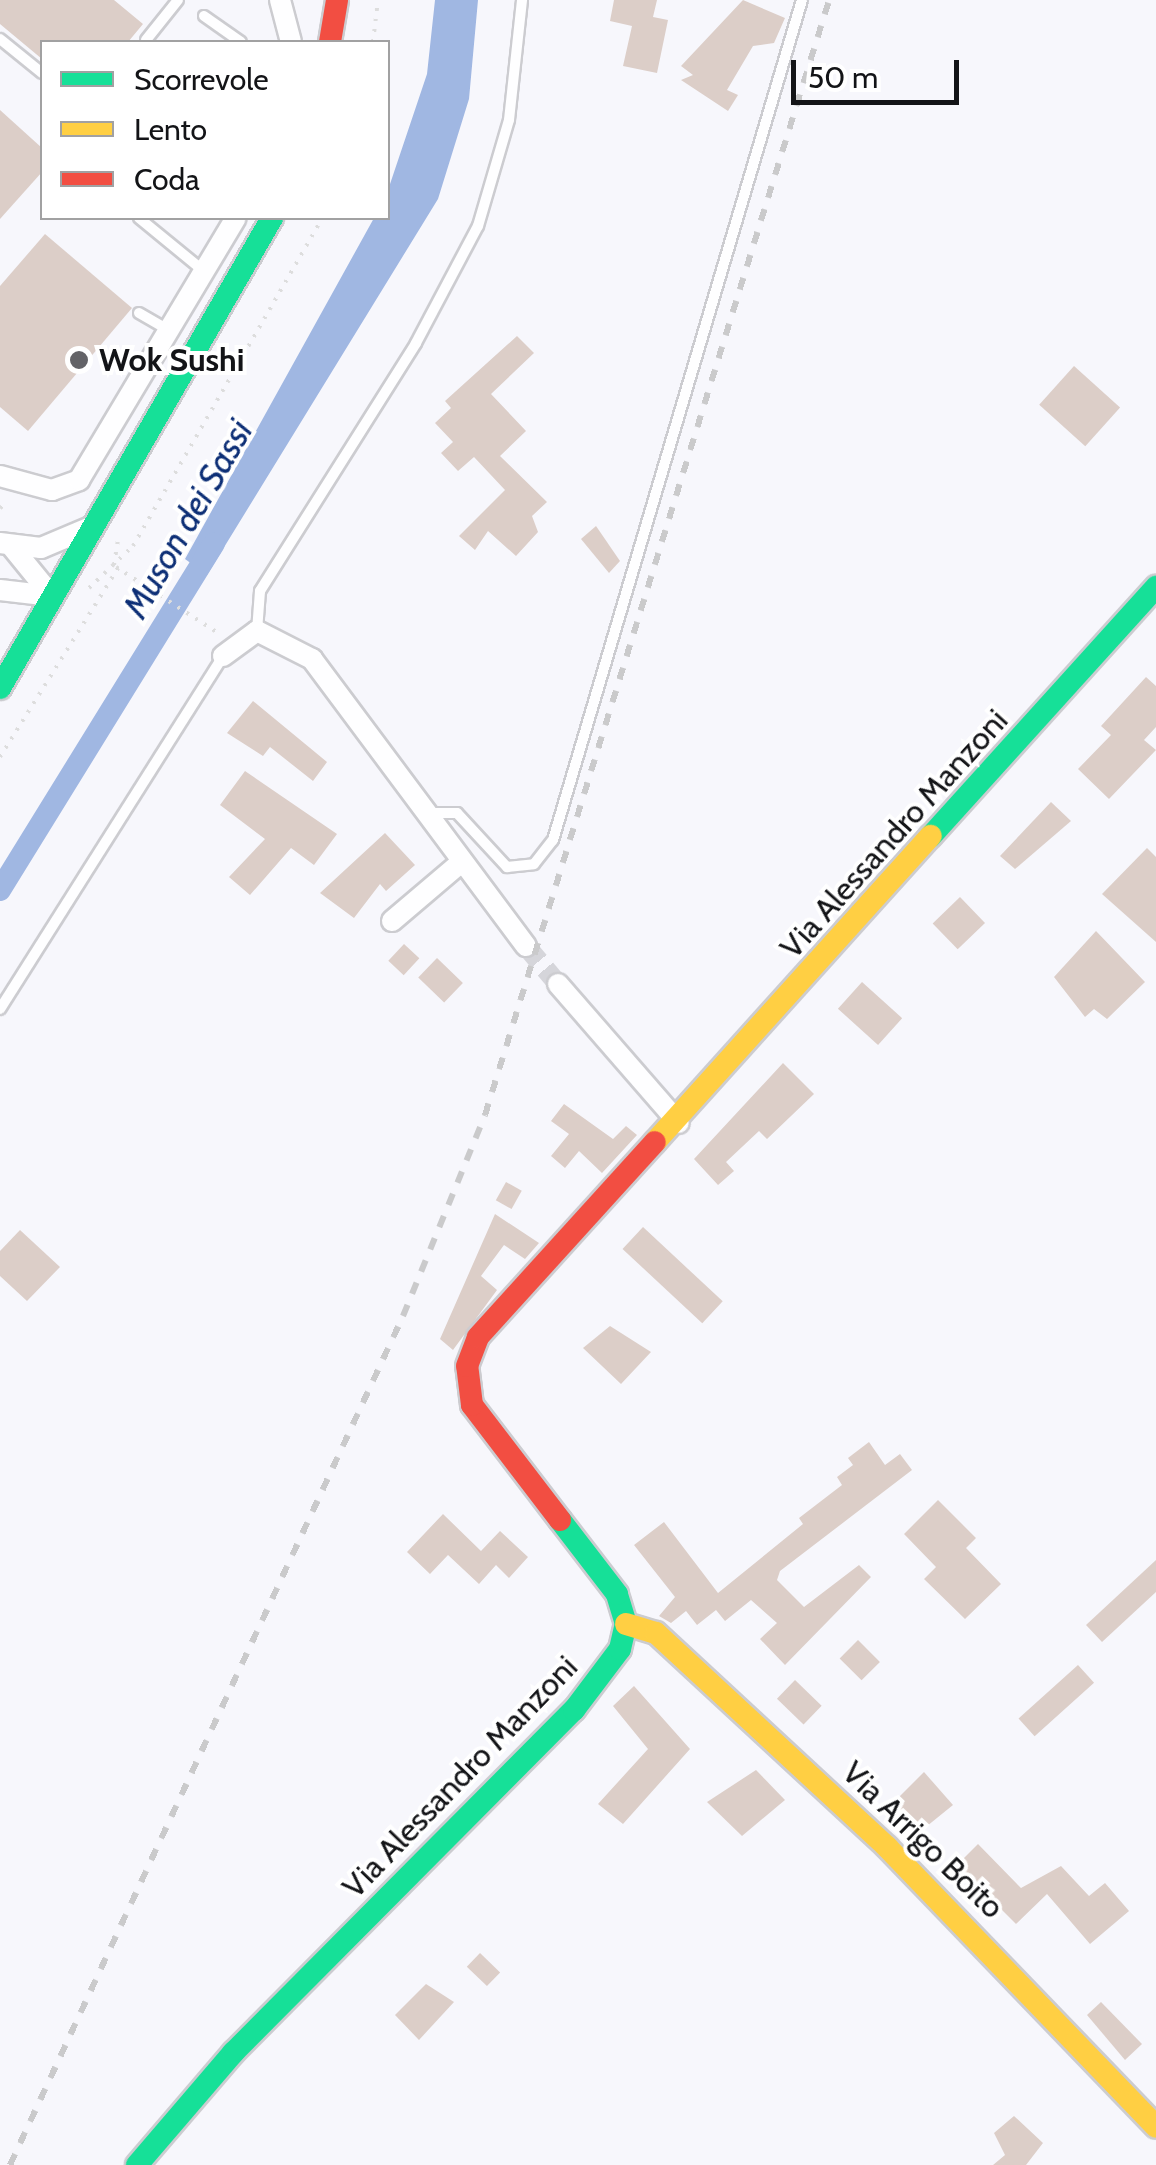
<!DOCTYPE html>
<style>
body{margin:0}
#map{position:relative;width:1156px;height:2165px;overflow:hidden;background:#f7f7fc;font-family:Cabin,sans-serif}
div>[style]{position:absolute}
.water>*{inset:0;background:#a0b7e2}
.canal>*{height:22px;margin:-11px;padding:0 11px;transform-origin:11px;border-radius:11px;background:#a0b7e2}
.building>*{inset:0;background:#dccec8;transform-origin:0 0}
.street-tunnel>*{height:20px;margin-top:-10px;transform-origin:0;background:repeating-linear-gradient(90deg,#d5d5da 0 20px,transparent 0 30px)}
.path>*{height:4px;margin-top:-2px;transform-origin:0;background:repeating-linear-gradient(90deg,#ddd 0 2.5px,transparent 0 10.5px)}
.roads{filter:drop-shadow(2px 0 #ccccd0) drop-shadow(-2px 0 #ccccd0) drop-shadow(0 2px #ccccd0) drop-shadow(0 -2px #ccccd0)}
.lane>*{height:10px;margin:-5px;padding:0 5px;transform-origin:5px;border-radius:5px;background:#fefeff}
.street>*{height:20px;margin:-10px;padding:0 10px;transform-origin:10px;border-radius:10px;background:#fefeff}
.fast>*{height:22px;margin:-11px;padding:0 11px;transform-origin:11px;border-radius:11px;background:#16e098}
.slow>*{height:22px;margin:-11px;padding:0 11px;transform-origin:11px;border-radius:11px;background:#ffcf43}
.jam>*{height:22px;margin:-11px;padding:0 11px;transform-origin:11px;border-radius:11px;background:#f24e42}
.rail>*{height:6px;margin-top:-3px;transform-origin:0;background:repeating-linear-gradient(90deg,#cacacb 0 12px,transparent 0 24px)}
.dots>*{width:28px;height:28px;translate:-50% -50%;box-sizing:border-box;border:5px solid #fff;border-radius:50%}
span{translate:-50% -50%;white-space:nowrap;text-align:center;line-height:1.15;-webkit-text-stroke:8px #fff;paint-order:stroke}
.poi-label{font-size:32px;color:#131417;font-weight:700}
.left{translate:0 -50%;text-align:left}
.street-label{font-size:32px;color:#131417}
.water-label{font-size:35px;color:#0d2f76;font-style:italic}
.legend{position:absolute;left:40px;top:40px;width:350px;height:180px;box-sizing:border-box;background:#fff;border:2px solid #a1a1a2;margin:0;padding:12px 18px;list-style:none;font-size:30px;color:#131417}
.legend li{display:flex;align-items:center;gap:20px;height:50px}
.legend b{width:50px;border:2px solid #a1a1a2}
.scale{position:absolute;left:791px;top:60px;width:168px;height:45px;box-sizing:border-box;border:5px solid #131417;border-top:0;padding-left:12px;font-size:30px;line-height:35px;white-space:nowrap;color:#131417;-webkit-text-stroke:8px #fff;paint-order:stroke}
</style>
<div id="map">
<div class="water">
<div style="clip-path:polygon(435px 0,478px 0,469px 99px,438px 199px,207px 575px,185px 559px,374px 218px,388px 218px,388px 190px,427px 74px)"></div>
</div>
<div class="canal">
<div style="left:0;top:890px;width:407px;rotate:-58.3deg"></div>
</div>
<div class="building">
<div style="clip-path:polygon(0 0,114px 0,143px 24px,128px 42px,42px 42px,42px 59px,0 24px)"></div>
<div style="clip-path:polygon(614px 0,657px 0,653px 17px,668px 20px,657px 73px,623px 66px,632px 26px,610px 21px)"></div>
<div style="clip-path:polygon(743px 0,785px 18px,774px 43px,753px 46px,727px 90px,738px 95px,728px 111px,681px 80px,693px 75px,681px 66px)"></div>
<div style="clip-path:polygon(0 110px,42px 148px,42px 172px,0 219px)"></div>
<div style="clip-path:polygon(45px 234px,132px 308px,28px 431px,0 407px,0 286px)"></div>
<div style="clip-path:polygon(517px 336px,534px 353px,491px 394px,526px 431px,500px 456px,547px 502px,532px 516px,538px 532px,516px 556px,488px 531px,475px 550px,459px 536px,505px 490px,474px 457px,458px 471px,441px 453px,453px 442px,435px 423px,451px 408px,445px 401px)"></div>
<div style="left:1074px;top:366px;width:62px;height:52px;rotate:42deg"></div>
<div style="clip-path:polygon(596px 526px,620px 561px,609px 573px,581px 539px)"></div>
<div style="clip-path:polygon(1146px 677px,1156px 686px,1156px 727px,1144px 740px,1156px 750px,1109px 799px,1078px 769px,1111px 735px,1101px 726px)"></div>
<div style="clip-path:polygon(253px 701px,327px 762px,313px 781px,270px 747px,263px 756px,227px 733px)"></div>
<div style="clip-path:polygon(245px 771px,337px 834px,314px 865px,291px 848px,250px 895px,229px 877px,265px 839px,220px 805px)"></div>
<div style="clip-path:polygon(1051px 802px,1071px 821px,1015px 869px,1000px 856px)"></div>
<div style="clip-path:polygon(385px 833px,415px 865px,386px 891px,380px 884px,354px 918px,320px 893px)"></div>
<div style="clip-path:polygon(1147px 848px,1156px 857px,1156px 942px,1102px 894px)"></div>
<div style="left:960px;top:897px;width:36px;height:38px;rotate:46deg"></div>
<div style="clip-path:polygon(1096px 931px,1145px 982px,1107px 1019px,1094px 1009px,1085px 1017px,1054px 977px)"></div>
<div style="left:404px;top:944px;width:21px;height:23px;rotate:43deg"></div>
<div style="left:437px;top:958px;width:36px;height:27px;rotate:44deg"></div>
<div style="left:862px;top:982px;width:54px;height:36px;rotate:42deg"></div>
<div style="clip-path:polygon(783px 1063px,814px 1094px,767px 1139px,759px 1131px,726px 1162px,734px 1171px,718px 1185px,694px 1159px)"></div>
<div style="clip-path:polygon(564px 1104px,613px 1139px,626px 1126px,637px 1135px,602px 1173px,579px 1151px,565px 1168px,551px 1156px,569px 1134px,551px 1121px)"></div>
<div style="left:506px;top:1182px;width:18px;height:21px;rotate:29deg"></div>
<div style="clip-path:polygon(495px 1214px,539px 1243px,525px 1259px,504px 1245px,481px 1276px,497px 1290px,453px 1350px,440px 1339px)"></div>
<div style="left:643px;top:1227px;width:109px;height:30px;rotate:43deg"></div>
<div style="clip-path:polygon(20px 1230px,60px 1267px,27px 1301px,0 1276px,0 1251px)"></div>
<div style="clip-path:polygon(610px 1326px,651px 1352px,621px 1384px,583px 1348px)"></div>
<div style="clip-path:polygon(869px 1442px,885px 1465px,900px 1454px,912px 1470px,780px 1571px,777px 1580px,804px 1607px,859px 1565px,871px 1577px,785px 1665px,760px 1639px,777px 1623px,751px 1600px,725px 1621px,716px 1610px,697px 1625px,686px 1611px,671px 1623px,659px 1616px,675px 1597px,634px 1545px,664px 1522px,718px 1593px,803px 1524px,799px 1518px,842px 1485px,837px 1477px,853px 1465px,848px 1458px)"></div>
<div style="clip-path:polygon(938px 1500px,976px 1538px,966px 1548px,1001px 1584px,965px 1619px,924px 1579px,936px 1567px,904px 1534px)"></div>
<div style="clip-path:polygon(443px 1514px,481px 1551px,500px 1531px,528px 1557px,509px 1578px,496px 1565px,479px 1584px,448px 1555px,430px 1574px,407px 1552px)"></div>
<div style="clip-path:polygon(1156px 1560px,1156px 1592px,1102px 1642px,1086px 1625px)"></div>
<div style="left:858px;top:1640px;width:31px;height:26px;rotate:45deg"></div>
<div style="left:1078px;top:1665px;width:24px;height:80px;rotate:48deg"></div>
<div style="left:795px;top:1680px;width:37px;height:26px;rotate:44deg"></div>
<div style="clip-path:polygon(634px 1686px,690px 1749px,623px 1824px,598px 1804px,648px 1749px,613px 1706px)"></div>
<div style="clip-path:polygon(756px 1770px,785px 1800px,742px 1836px,707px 1802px)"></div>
<div style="clip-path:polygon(924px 1772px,953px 1805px,911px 1839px,885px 1811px)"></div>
<div style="clip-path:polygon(978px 1844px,1021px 1888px,1061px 1866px,1089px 1896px,1105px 1883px,1129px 1911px,1090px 1944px,1047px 1894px,1016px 1924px,957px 1865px)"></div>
<div style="left:480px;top:1953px;width:28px;height:19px;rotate:44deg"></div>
<div style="clip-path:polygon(426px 1984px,454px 2002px,419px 2040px,395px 2015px)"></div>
<div style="clip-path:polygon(1101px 2002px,1142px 2044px,1125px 2060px,1087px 2015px)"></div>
<div style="clip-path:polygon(1014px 2116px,1043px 2143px,1026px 2165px,993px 2165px,1005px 2155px,994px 2133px)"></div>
</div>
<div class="street-tunnel">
<div style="left:526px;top:946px;width:50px;rotate:49.9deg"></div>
</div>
<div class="path">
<div style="left:373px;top:42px;width:42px;rotate:-83.2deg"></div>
<div style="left:0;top:508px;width:7px;rotate:-34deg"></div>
<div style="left:114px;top:565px;width:30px;rotate:-81deg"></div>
<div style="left:116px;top:567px;width:121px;rotate:32.9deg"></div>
<div style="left:89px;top:588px;width:61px;rotate:-43.7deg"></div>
<div style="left:133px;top:546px;width:379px;rotate:-60deg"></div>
<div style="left:0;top:757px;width:223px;rotate:-58deg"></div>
</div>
<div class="roads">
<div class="lane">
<div style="left:204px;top:16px;width:45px;rotate:35.1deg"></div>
<div style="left:0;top:39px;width:54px;rotate:39deg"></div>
<div style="left:146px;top:40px;width:51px;rotate:-51.3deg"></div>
<div style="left:139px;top:218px;width:85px;rotate:39.3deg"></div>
<div style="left:139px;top:313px;width:34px;rotate:30deg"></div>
<div style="left:257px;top:631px;width:40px;rotate:-85.7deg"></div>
<div style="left:260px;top:591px;width:293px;rotate:-57.8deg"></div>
<div style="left:416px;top:343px;width:132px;rotate:-62.1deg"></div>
<div style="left:478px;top:226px;width:110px;rotate:-73.7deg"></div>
<div style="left:509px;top:120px;width:121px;rotate:-83.8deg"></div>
<div style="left:426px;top:813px;width:31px"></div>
<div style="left:457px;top:813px;width:74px;rotate:47.2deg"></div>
<div style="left:507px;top:867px;width:27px;rotate:-6deg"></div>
<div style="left:534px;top:864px;width:31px;rotate:-52deg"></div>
<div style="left:553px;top:840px;width:876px;rotate:-73.49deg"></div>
<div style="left:0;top:1009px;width:418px;rotate:-57.7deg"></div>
</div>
<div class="street">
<div style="left:280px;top:0;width:43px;rotate:75.3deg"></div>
<div style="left:0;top:476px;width:54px;rotate:15.1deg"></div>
<div style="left:52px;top:490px;width:29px;rotate:-20deg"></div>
<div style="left:79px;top:480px;width:305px;rotate:-59.1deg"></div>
<div style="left:0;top:543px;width:41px;rotate:7deg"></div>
<div style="left:41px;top:548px;width:54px;rotate:-22.8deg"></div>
<div style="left:12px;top:547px;width:63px;rotate:50.8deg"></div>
<div style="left:0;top:590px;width:52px;rotate:6.6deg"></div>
<div style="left:223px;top:656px;width:42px;rotate:-36.3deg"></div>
<div style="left:257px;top:631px;width:62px;rotate:27deg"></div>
<div style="left:312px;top:659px;width:358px;rotate:53.3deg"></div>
<div style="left:392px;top:921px;width:87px;rotate:-40.3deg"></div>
<div style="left:558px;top:984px;width:184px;rotate:49deg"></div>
</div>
<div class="fast">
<div style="left:0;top:688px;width:543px;rotate:-59.94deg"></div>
<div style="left:931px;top:836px;width:336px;rotate:-47.9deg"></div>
<div style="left:137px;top:2165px;width:148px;rotate:-49.4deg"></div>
<div style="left:233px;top:2053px;width:484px;rotate:-45.2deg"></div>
<div style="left:574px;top:1710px;width:76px;rotate:-53deg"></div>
<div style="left:620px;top:1649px;width:26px;rotate:-77deg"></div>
<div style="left:626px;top:1624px;width:31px;rotate:-107deg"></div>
<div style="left:617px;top:1594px;width:93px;rotate:-127.6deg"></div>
</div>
<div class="slow">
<div style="left:655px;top:1142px;width:412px;rotate:-48deg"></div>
<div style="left:626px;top:1624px;width:31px;rotate:17deg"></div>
<div style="left:656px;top:1633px;width:315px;rotate:42.8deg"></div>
<div style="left:887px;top:1847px;width:388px;rotate:46.1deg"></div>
</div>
<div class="jam">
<div style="left:330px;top:42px;width:43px;rotate:-80.5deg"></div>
<div style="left:560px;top:1520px;width:145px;rotate:-127.4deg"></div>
<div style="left:472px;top:1405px;width:39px;rotate:-97deg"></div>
<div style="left:467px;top:1366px;width:31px;rotate:-69deg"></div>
<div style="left:478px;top:1337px;width:263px;rotate:-47.8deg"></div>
</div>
</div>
<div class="rail">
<div style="left:10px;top:2165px;width:936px;rotate:-65.16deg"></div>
<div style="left:403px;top:1316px;width:217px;rotate:-67.8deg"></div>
<div style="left:485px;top:1115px;width:1167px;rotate:-72.85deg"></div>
</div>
<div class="dots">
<div style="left:79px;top:360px;background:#636367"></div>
</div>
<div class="poi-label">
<span class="left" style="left:99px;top:360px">Wok Sushi</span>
</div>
<div class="street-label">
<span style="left:894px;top:834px;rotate:-48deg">Via Alessandro Manzoni</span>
<span style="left:460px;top:1777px;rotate:-46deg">Via Alessandro Manzoni</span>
<span style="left:923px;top:1840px;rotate:44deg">Via Arrigo Boito</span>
</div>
<div class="water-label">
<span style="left:188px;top:519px;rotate:-60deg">Muson dei Sassi</span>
</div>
<ul class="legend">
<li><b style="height:12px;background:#16e098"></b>Scorrevole</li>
<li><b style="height:12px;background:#ffcf43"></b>Lento</li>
<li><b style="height:12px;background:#f24e42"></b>Coda</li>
</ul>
<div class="scale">50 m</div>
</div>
